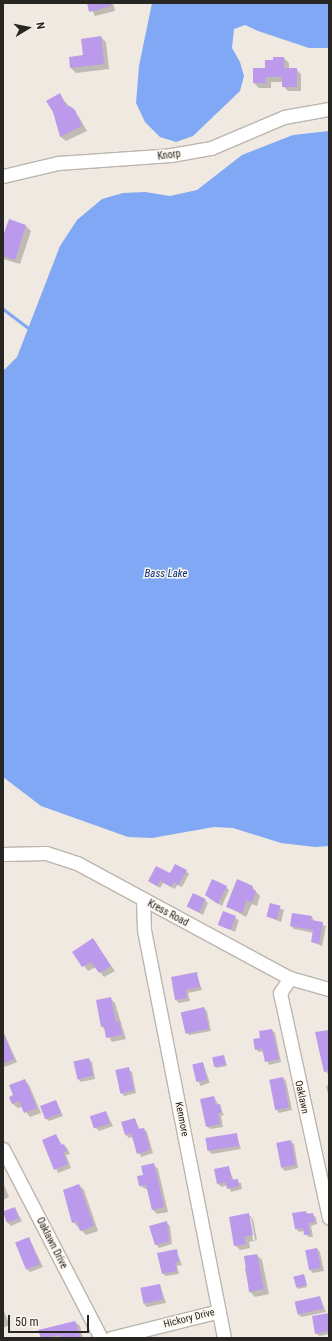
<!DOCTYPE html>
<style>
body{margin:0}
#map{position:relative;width:332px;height:1341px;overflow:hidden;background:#efe9e1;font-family:"Roboto Condensed",sans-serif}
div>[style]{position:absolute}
.water>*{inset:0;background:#80a8f4}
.shadow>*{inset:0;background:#0003;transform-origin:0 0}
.stream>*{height:3px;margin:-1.5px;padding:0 1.5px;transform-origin:1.5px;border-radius:1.5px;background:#80a8f4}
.building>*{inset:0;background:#bc9aeb;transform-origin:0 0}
.roads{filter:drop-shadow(1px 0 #bbb5ae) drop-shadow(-1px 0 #bbb5ae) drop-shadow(0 1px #bbb5ae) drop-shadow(0 -1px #bbb5ae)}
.minor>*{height:13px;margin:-6.5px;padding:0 6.5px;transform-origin:6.5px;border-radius:6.5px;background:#fff}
span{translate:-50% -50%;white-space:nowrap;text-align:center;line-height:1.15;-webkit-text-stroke:3px #fcf6ee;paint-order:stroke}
.street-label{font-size:10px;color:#282623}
.water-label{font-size:11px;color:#032b80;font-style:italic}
.frame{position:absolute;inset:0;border:4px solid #282623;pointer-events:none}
.north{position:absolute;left:8px;top:8px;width:40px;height:40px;-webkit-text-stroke:3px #fcf6ee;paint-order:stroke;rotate:80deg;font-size:11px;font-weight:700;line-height:16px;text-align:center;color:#282623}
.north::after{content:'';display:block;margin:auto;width:14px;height:18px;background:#282623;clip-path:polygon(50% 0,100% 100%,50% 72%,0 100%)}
.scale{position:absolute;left:8px;top:1315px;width:81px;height:18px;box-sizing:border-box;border:2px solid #282623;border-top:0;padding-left:5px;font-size:12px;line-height:14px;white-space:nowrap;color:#282623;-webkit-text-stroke:3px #fcf6ee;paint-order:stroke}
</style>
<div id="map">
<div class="water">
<div style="clip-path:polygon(152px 3px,329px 3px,329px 48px,309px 48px,258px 31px,245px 25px,234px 29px,232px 48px,240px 62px,244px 76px,240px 91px,193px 136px,176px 142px,160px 137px,145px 122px,136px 103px,139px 66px)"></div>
<div style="clip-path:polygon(329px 131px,329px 846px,315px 847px,281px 843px,233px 828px,214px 827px,152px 838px,128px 837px,41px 806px,3px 777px,3px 371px,17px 357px,60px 246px,77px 220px,102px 199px,123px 193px,145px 192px,170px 196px,197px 190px,242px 155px,293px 135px)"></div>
</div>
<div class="shadow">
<div style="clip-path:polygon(88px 3px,113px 3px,115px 11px,95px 16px)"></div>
<div style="clip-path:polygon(101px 37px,106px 42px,109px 69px,76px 73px,71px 68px,70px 58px,84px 56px)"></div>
<div style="clip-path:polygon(284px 58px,289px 63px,289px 69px,296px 69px,301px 74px,301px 91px,288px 91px,283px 86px,283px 82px,271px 82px,271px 88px,259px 88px,254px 83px,266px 69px,266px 61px)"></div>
<div style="clip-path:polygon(59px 95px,79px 117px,87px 131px,66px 141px,61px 137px,54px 111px)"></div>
<div style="clip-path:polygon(9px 221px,26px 226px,31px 231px,20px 264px,3px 259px,3px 238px)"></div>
<div style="clip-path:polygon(186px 871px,189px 874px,182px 887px,177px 885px,175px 889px,163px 883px,160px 888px,149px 881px)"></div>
<div style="clip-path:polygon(226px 887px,229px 890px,222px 906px,209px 898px)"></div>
<div style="clip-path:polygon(252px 887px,260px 896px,257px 906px,252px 904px,246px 917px,227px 906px)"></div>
<div style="clip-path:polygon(205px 900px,208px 903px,203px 915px,188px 907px)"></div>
<div style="clip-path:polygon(271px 905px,284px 910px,281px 922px,268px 917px)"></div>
<div style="clip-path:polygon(223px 913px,239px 920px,235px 932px,219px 924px)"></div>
<div style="clip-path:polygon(312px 917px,315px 922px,326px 926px,322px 946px,312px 942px,314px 933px,294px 929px,291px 926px)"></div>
<div style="clip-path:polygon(93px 940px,115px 971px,104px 977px,96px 967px,88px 971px,74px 952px)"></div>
<div style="clip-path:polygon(196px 973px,202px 990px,188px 993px,190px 1001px,179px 1003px,176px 1000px)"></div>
<div style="clip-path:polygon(110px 998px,115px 1003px,126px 1039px,112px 1042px,102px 1026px)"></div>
<div style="clip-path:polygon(204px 1008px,207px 1011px,211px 1031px,189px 1035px,186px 1032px)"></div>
<div style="clip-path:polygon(272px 1030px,275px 1033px,281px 1062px,269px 1065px,264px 1051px,259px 1052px,256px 1049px,261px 1039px)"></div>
<div style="clip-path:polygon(3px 1031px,17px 1062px,5px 1067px,3px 1065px)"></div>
<div style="clip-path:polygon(329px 1031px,329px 1075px,325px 1071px)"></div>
<div style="clip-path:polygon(224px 1056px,227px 1066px,216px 1068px,215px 1066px)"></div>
<div style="clip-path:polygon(88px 1059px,92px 1062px,95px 1079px,81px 1082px,78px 1079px,74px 1062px)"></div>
<div style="left:203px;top:1063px;width:21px;height:10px;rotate:71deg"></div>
<div style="clip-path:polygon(128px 1069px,132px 1072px,136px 1093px,124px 1096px,121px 1092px)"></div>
<div style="clip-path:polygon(283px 1078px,286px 1081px,292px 1110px,279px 1113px,276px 1109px)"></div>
<div style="clip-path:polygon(25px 1080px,29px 1085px,41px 1113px,30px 1117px,22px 1107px,18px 1108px,13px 1104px,14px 1096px)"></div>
<div style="clip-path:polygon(329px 1085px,329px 1097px,326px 1086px)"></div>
<div style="clip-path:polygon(214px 1097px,224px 1115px,221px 1116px,223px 1127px,210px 1129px,207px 1126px)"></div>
<div style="clip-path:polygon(56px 1101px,63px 1116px,49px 1121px,45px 1118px)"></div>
<div style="clip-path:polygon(106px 1112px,113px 1126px,99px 1131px,96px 1128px)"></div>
<div style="clip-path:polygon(135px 1119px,140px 1130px,144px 1129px,147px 1132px,153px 1153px,141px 1157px,133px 1137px,129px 1138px,126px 1135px)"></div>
<div style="clip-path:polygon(236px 1134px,241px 1149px,212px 1154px,208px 1150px)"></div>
<div style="clip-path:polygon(56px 1135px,62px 1145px,67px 1148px,70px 1154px,66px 1155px,71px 1168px,58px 1173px,44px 1140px)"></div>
<div style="clip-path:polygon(290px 1141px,294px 1144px,298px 1168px,285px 1171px,282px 1168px,277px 1144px)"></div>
<div style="clip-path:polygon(153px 1164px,158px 1169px,168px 1212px,157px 1214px,152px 1209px,148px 1190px,140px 1186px,144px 1176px)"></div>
<div style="clip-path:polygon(228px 1167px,234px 1181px,241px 1183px,242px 1189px,231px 1192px,228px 1185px,222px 1187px,218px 1184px)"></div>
<div style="clip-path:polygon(3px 1182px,9px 1197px,3px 1200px)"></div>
<div style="clip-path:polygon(79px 1185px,84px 1190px,98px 1231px,86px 1235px,73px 1222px)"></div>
<div style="clip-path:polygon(15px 1208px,22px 1221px,11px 1226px,7px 1222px)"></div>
<div style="clip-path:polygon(305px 1212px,316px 1217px,317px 1224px,311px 1226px,313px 1237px,308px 1237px,304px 1231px,299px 1232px,296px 1229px)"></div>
<div style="clip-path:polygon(evenodd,248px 1214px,253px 1219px,257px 1240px,249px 1242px,250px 1248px,240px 1250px,235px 1245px,248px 1214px,249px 1218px,251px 1218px,255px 1240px,253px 1240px,249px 1218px)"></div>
<div style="clip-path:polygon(167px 1223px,170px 1226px,172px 1244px,159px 1248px,156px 1244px)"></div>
<div style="clip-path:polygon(29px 1238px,43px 1267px,30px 1272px,27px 1269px)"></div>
<div style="clip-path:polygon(317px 1249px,320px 1252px,324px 1271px,313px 1273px,310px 1270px)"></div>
<div style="clip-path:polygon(176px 1250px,182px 1265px,177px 1266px,179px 1274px,166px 1276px,162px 1273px)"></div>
<div style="clip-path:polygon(257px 1255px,262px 1260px,269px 1294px,255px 1297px,250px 1292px,245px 1269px)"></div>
<div style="clip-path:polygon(304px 1275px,307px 1287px,298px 1289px,297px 1287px)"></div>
<div style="clip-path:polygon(160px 1285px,166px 1303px,147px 1307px,144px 1304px)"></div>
<div style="clip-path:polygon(320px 1297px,326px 1312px,301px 1317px,298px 1314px)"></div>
<div style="clip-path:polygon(3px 1309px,10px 1325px,3px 1328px)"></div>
<div style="clip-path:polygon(329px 1314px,329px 1334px,319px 1336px,316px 1333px)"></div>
<div style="clip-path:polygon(75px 1322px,80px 1326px,83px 1338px,42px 1338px,39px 1331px)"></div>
</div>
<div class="stream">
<div style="left:3px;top:309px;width:34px;rotate:37deg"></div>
</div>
<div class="building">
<div style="clip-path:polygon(87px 3px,110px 3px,111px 6px,89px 12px)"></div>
<div style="clip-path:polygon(101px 36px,104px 64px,70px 68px,69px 57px,83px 55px,81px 39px)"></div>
<div style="clip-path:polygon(273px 57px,284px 57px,284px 68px,297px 68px,297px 87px,282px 87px,282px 77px,266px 77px,266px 83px,253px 83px,253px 68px,265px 68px,265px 60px,273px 60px)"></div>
<div style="clip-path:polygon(60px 93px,67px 107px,70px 106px,75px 110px,82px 126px,60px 137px,53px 112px,46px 101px)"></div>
<div style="clip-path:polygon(9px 219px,26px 225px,15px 260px,3px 256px,3px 236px)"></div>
<div style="clip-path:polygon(175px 864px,187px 870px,178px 885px,174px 882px,171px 887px,160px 880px,157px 886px,148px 881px,156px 866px,170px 873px)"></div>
<div style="clip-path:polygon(212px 879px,227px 886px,218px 904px,205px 895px)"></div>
<div style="clip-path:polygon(237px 879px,253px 886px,252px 889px,256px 891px,252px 902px,247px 900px,242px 913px,226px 907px)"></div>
<div style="left:193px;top:893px;width:14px;height:15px;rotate:25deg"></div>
<div style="left:270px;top:903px;width:11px;height:14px;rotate:15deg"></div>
<div style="left:223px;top:911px;width:14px;height:15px;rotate:21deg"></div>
<div style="clip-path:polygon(292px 913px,312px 916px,311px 920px,323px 922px,319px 944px,311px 942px,313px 930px,290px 926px)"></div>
<div style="clip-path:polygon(93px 938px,111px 966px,99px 973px,91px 962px,82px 967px,72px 952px)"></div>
<div style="clip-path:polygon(197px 972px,200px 987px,186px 990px,187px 998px,175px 1000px,171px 977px)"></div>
<div style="clip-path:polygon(111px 997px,116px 1022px,119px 1021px,122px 1035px,106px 1038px,104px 1026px,101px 1027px,96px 1000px)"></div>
<div style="left:204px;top:1007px;width:22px;height:24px;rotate:77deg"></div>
<div style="clip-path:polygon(272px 1029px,279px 1059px,265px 1062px,262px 1048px,255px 1050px,253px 1039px,260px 1038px,259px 1031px)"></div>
<div style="clip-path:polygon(329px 1030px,329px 1070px,324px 1072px,315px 1032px)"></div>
<div style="clip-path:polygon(3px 1032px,14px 1059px,3px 1064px)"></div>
<div style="left:224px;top:1055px;width:10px;height:12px;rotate:79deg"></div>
<div style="left:89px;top:1058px;width:18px;height:16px;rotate:77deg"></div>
<div style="left:203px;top:1062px;width:18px;height:11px;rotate:77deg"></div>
<div style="left:129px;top:1067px;width:24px;height:14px;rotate:78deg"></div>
<div style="left:283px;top:1077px;width:31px;height:14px;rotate:79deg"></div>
<div style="clip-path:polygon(25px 1079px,37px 1108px,24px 1113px,19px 1101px,12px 1104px,9px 1097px,13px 1095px,9px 1085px)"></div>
<div style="clip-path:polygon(214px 1096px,216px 1105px,220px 1104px,222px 1112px,218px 1113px,220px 1124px,206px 1127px,200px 1099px)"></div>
<div style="left:56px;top:1100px;width:14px;height:17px;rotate:69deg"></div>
<div style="left:106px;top:1111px;width:13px;height:17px;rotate:72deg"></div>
<div style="clip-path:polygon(135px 1118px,138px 1129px,144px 1128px,150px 1150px,137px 1154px,131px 1133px,125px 1135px,121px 1122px)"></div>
<div style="left:237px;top:1133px;width:13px;height:32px;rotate:81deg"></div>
<div style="clip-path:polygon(56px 1134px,61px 1145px,64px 1144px,67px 1151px,63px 1152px,68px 1164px,54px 1170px,42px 1140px)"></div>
<div style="left:291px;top:1140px;width:25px;height:15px;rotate:79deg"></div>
<div style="clip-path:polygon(154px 1163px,164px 1207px,152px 1210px,146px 1185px,139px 1186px,137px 1176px,143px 1175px,141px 1166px)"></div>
<div style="clip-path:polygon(229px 1166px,232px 1180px,238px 1179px,239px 1186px,227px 1189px,226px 1182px,217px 1184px,214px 1169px)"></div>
<div style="clip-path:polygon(79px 1184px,94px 1226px,80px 1231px,77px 1221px,72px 1223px,63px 1190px)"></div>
<div style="left:15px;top:1207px;width:12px;height:13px;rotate:70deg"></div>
<div style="clip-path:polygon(306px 1211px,306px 1214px,313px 1213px,315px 1222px,308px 1223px,310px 1234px,304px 1235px,303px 1228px,295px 1229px,292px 1213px)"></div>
<div style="clip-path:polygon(249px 1213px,253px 1235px,244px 1237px,246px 1244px,234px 1246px,229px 1217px)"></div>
<div style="clip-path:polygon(167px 1221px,169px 1241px,155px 1245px,149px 1226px)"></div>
<div style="left:29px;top:1237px;width:29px;height:15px;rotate:68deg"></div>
<div style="left:317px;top:1248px;width:20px;height:12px;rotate:79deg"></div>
<div style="clip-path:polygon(177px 1249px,179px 1262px,175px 1263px,177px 1271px,162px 1274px,157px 1253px)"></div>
<div style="clip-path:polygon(257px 1254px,264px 1289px,249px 1292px,244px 1256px)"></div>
<div style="left:304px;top:1274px;width:11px;height:11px;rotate:75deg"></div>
<div style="left:160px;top:1284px;width:16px;height:20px;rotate:79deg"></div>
<div style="left:320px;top:1296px;width:13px;height:26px;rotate:77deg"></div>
<div style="clip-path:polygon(329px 1313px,329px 1331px,315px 1334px,312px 1316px)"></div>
<div style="clip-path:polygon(75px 1321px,81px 1338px,62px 1338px,61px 1335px,41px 1338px,38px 1330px)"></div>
</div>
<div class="roads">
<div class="minor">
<div style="left:3px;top:176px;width:57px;rotate:-13.3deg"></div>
<div style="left:58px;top:163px;width:113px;rotate:-4deg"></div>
<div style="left:171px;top:155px;width:41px;rotate:-9.9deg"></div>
<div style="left:211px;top:148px;width:79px;rotate:-23deg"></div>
<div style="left:284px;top:117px;width:46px;rotate:-10.1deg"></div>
<div style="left:3px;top:854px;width:43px;rotate:-1.3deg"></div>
<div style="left:46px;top:853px;width:33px;rotate:18deg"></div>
<div style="left:77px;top:863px;width:242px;rotate:28.4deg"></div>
<div style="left:290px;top:978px;width:41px;rotate:15.8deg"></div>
<div style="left:143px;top:900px;width:30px;rotate:88deg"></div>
<div style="left:144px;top:930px;width:416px;rotate:78.9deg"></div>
<div style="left:290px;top:978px;width:18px;rotate:124deg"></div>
<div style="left:280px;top:993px;width:230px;rotate:77.7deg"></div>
<div style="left:3px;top:1149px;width:213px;rotate:62.6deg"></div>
<div style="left:111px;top:1338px;width:111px;rotate:-14deg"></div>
</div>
</div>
<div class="street-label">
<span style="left:169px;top:155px;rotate:-7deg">Knorp</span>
<span style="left:168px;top:913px;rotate:28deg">Kress Road</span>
<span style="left:302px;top:1097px;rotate:78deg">Oaklawn</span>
<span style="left:182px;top:1119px;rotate:79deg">Kenmore</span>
<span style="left:52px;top:1243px;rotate:63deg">Oaklawn Drive</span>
<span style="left:189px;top:1318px;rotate:-14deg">Hickory Drive</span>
</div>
<div class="water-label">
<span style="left:166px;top:574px">Bass Lake</span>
</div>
<div class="frame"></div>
<div class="north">N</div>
<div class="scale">50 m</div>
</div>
